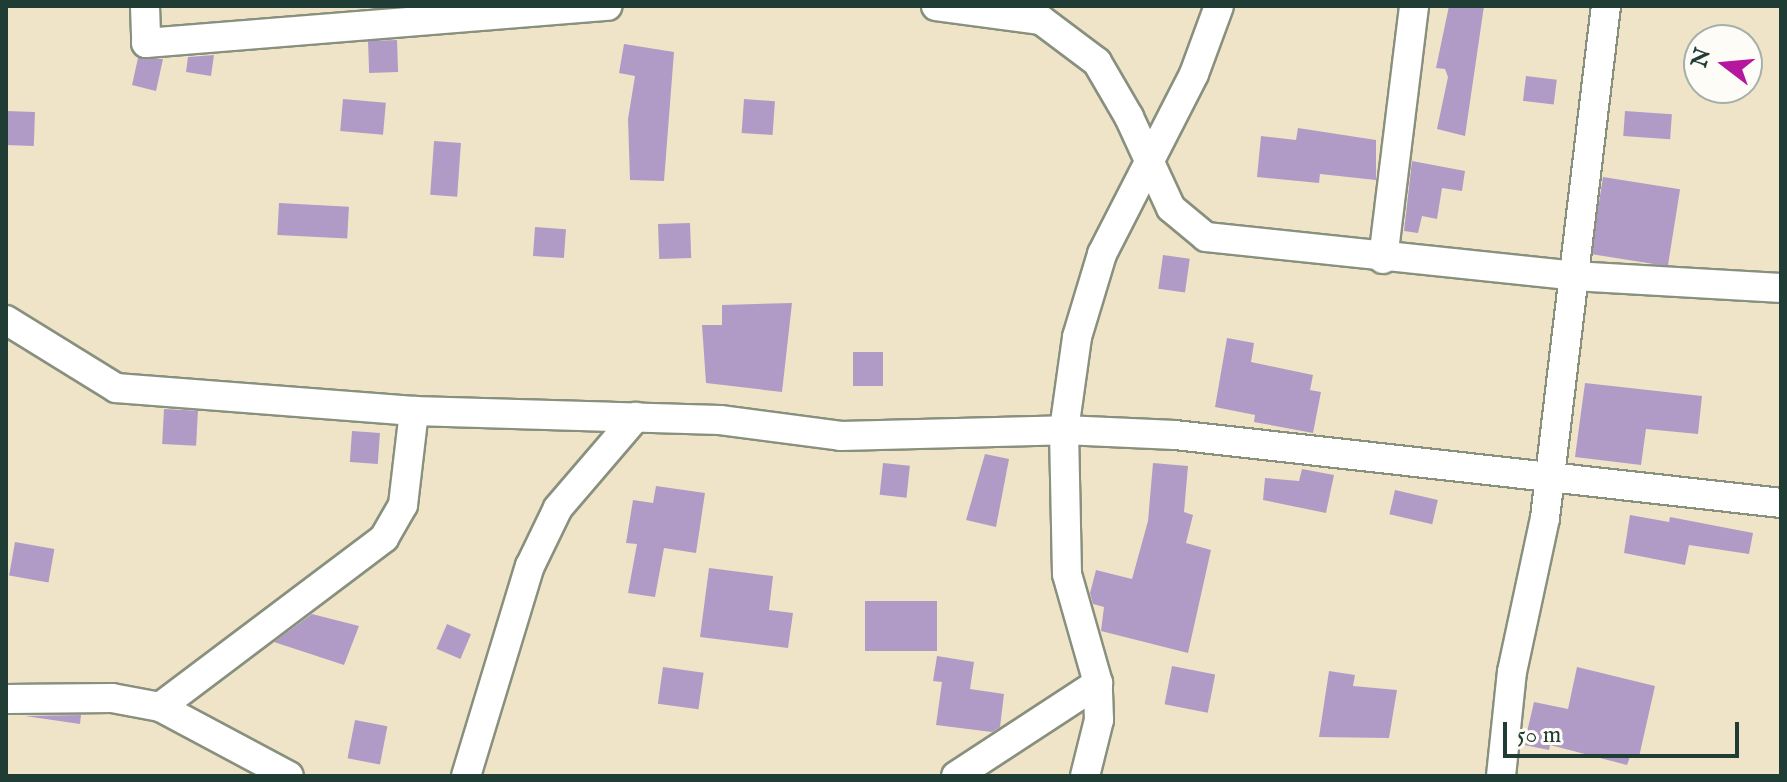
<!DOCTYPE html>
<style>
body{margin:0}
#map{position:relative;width:1787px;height:782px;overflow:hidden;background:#f0e4c8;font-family:"IM FELL English",serif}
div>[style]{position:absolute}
.building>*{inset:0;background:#b09bc6;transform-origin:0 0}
.roads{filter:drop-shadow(2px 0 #88907e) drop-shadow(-2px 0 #88907e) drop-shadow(0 2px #88907e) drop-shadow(0 -2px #88907e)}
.minor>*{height:28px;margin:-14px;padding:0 14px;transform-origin:14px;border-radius:14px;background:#fff}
span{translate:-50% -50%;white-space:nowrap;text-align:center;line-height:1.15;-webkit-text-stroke:8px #fdfcf7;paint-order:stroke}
.frame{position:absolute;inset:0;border:8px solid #1f3d34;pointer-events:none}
.north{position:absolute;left:1683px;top:24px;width:80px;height:80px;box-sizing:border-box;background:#fdfcf7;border:2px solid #a4b0a9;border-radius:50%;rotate:286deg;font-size:22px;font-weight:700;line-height:32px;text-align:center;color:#1f3d34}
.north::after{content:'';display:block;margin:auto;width:28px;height:36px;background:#b5179e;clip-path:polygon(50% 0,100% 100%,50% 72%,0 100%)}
.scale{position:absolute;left:1503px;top:722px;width:236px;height:36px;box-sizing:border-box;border:4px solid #1f3d34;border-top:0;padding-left:10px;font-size:24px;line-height:28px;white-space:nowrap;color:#1f3d34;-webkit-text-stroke:6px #fdfcf7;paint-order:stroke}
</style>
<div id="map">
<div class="building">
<div style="clip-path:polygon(1449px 6px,1484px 6px,1465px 136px,1437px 129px,1448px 77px,1445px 69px,1436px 68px)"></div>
<div style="left:397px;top:40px;width:32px;height:29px;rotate:88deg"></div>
<div style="clip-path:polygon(624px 44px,674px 52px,664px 181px,630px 180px,628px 119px,635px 76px,619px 73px)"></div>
<div style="clip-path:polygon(214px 55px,211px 76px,186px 72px,188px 57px)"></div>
<div style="clip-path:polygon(138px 58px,163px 59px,156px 91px,132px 85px)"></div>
<div style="left:1526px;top:76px;width:31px;height:25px;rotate:7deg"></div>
<div style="left:343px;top:99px;width:43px;height:32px;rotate:5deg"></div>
<div style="left:744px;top:99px;width:31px;height:34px;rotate:4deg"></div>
<div style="left:6px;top:111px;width:29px;height:34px;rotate:2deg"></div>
<div style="left:1625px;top:111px;width:47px;height:25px;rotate:4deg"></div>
<div style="clip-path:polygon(1298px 128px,1376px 140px,1376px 180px,1320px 174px,1319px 183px,1257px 177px,1261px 136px,1296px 140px)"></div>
<div style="left:434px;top:141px;width:27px;height:54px;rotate:4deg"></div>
<div style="clip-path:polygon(1412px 161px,1465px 171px,1462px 191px,1442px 188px,1437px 219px,1422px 216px,1418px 233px,1404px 231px)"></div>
<div style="left:1603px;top:177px;width:78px;height:78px;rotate:9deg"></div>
<div style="left:279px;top:203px;width:70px;height:32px;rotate:3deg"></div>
<div style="left:690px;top:223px;width:35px;height:32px;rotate:88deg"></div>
<div style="left:535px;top:227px;width:31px;height:29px;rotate:4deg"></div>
<div style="left:1163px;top:255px;width:27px;height:34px;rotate:8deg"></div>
<div style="clip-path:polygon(792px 303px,782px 392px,706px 383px,702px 325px,722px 325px,722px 305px)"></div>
<div style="clip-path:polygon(1227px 338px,1254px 343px,1251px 362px,1313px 375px,1310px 390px,1321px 392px,1313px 433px,1254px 422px,1255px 415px,1215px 407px)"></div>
<div style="left:853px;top:352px;width:30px;height:34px"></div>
<div style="clip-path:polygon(1585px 383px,1702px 396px,1698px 434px,1646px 429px,1641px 465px,1575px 457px)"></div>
<div style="left:164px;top:409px;width:34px;height:35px;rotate:3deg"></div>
<div style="left:352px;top:431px;width:28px;height:31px;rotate:4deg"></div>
<div style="clip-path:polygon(985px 454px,1009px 459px,996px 527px,966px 520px)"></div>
<div style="left:883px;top:463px;width:27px;height:32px;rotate:6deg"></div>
<div style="clip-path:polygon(1153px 463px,1188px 466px,1184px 512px,1193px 515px,1186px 543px,1211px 550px,1188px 653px,1101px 631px,1104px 607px,1093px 604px,1090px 593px,1096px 570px,1132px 579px,1148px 521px)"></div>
<div style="clip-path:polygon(1302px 469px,1334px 475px,1326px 513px,1263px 500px,1265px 478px,1299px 481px)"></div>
<div style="clip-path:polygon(656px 486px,705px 493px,696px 553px,664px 548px,655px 597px,628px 593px,637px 544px,626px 543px,633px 500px,653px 503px)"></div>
<div style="left:1395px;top:490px;width:44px;height:25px;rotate:13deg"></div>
<div style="clip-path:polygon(1630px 515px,1669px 522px,1670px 517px,1753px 533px,1749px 554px,1689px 545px,1685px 565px,1624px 553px)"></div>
<div style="left:15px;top:542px;width:40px;height:34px;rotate:10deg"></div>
<div style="clip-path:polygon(709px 568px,773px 576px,769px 610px,793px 613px,788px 648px,700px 637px)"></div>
<div style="left:865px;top:601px;width:72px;height:50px"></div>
<div style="clip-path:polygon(312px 614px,359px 626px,344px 665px,274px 642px)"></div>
<div style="left:447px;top:624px;width:26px;height:27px;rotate:23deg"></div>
<div style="clip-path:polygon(937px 656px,974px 662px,970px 689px,1004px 694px,1000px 727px,992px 732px,936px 725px,942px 682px,933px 681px)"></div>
<div style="left:1172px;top:666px;width:44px;height:39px;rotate:11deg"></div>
<div style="left:663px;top:667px;width:41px;height:37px;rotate:8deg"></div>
<div style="clip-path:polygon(1577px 667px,1655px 686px,1639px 757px,1631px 754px,1627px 765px,1550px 745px,1549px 750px,1524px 745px,1534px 702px,1568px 709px)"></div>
<div style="clip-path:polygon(1329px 671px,1355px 675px,1353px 686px,1397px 690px,1389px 738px,1319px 737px)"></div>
<div style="clip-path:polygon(81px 715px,80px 724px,25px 716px)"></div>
<div style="left:355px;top:720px;width:33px;height:39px;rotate:11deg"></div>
</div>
<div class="roads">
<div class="minor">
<div style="left:145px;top:6px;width:37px;rotate:88deg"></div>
<div style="left:146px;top:43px;width:463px;rotate:-4.6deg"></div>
<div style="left:936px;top:6px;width:106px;rotate:7.6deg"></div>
<div style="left:1041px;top:20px;width:70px;rotate:36.9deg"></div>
<div style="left:1097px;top:62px;width:64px;rotate:59.8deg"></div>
<div style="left:1129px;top:117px;width:100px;rotate:65.2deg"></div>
<div style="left:1171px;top:208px;width:45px;rotate:39.6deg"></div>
<div style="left:1206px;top:237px;width:370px;rotate:6deg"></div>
<div style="left:1574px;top:276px;width:207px;rotate:3.3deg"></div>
<div style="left:1383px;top:259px;width:255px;rotate:-83deg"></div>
<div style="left:6px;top:320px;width:129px;rotate:31.7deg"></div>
<div style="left:116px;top:388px;width:299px;rotate:4.4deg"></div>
<div style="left:414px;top:411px;width:306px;rotate:1.7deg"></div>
<div style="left:720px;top:420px;width:122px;rotate:7.5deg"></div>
<div style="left:841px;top:436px;width:223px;rotate:-1.5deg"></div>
<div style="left:1064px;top:430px;width:111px;rotate:2.6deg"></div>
<div style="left:1175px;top:435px;width:610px;rotate:6.4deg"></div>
<div style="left:6px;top:699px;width:106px;rotate:-0.5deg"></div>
<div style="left:112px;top:698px;width:49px;rotate:10.6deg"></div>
<div style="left:160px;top:707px;width:146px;rotate:28.1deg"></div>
<div style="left:160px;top:707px;width:281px;rotate:-37deg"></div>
<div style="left:384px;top:538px;width:38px;rotate:-60deg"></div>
<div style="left:403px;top:505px;width:95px;rotate:-83.3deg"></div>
<div style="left:466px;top:776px;width:220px;rotate:-73.1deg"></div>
<div style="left:530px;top:566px;width:64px;rotate:-64.2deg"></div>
<div style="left:558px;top:508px;width:120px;rotate:-49.4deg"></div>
<div style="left:956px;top:776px;width:170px;rotate:-33.2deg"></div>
<div style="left:1085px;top:776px;width:58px;rotate:-76deg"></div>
<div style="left:1099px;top:720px;width:37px;rotate:-92deg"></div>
<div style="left:1098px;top:683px;width:113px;rotate:-105.9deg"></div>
<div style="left:1067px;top:574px;width:144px;rotate:-91.2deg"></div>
<div style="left:1064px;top:430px;width:94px;rotate:-82deg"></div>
<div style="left:1077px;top:337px;width:87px;rotate:-73.2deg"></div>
<div style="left:1102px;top:254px;width:202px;rotate:-62.9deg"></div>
<div style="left:1194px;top:74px;width:72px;rotate:-69.8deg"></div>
<div style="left:1501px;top:776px;width:105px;rotate:-84deg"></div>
<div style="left:1512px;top:672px;width:157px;rotate:-77.9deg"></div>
<div style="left:1545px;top:518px;width:516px;rotate:-83.21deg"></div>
</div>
</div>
<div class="frame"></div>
<div class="north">N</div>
<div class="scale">50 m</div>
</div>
